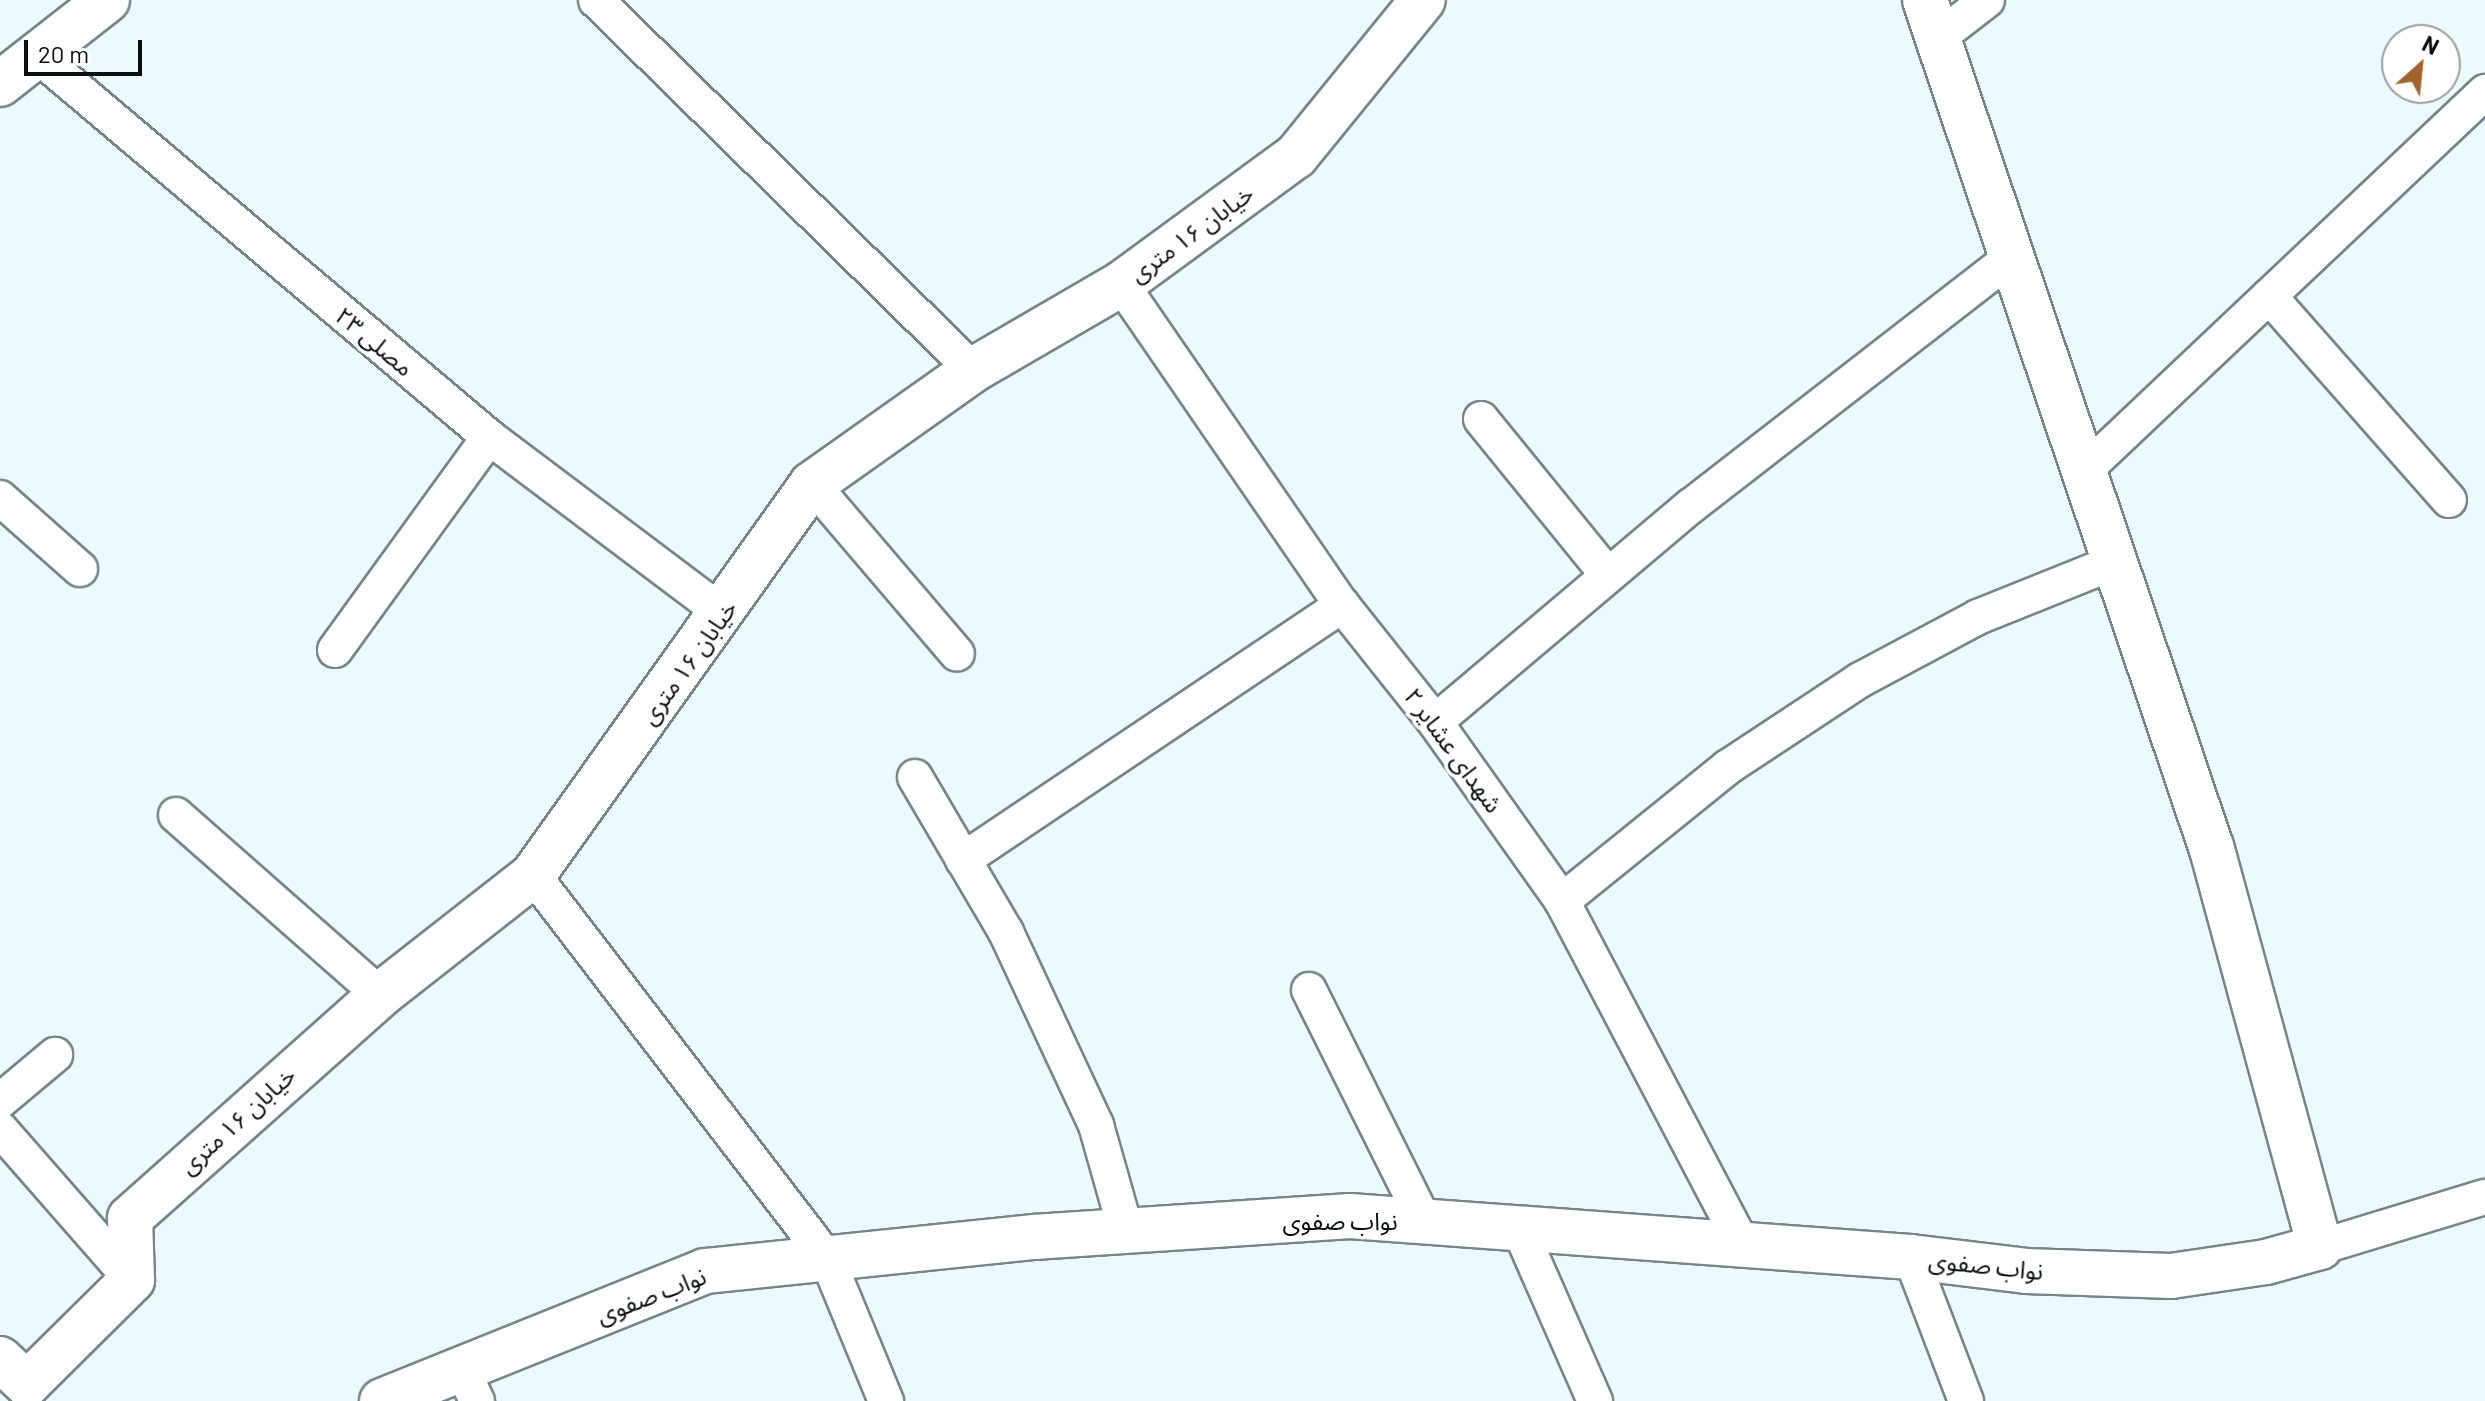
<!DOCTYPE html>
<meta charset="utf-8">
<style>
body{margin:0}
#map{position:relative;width:2485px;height:1401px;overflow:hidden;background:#ebfbfd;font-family:Barlow,"Noto Sans Arabic",sans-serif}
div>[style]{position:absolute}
.roads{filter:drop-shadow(2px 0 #778588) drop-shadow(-2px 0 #778588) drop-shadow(0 2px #778588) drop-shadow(0 -2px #778588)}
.minor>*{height:34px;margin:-17px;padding:0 17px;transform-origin:17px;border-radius:17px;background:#fff}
.tertiary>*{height:44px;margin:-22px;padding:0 22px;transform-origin:22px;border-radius:22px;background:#fff}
.secondary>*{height:44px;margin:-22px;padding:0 22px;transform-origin:22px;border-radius:22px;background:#fff}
span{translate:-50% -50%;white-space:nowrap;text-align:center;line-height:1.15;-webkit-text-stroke:7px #fff;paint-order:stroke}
.street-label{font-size:24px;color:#0a0f10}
.north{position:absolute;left:2381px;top:24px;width:80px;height:80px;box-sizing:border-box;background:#fff;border:2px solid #9d9f9f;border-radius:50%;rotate:27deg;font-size:22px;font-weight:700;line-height:32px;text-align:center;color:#0a0f10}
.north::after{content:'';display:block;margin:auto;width:28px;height:36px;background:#a3632d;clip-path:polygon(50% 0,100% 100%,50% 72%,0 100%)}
.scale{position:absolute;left:24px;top:40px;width:118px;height:36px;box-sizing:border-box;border:4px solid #0a0f10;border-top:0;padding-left:10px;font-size:24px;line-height:28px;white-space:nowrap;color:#0a0f10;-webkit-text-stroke:6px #fff;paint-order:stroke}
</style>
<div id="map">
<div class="roads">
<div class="minor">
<div style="left:596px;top:0;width:528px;rotate:44.46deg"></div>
<div style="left:1938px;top:38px;width:62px;rotate:-37.8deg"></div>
<div style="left:37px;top:55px;width:592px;rotate:40.2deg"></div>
<div style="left:489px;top:437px;width:294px;rotate:37deg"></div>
<div style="left:1121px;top:284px;width:390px;rotate:55.5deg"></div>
<div style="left:1342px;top:605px;width:149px;rotate:51.5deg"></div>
<div style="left:1435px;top:722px;width:219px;rotate:54.6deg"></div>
<div style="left:1562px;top:901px;width:387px;rotate:62.3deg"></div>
<div style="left:2269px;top:296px;width:272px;rotate:48.6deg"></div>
<div style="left:1481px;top:419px;width:201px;rotate:50.9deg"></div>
<div style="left:2084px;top:471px;width:552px;rotate:-43.38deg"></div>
<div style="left:812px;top:484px;width:223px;rotate:49.5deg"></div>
<div style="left:0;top:498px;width:107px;rotate:41.6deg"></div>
<div style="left:335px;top:650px;width:263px;rotate:-54.1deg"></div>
<div style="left:1435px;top:722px;width:335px;rotate:-40.2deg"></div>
<div style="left:1691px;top:506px;width:406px;rotate:-37.8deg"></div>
<div style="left:915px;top:777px;width:180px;rotate:59.6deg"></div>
<div style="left:1006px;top:932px;width:213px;rotate:65deg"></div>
<div style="left:1096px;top:1125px;width:110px;rotate:74.2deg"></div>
<div style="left:176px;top:815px;width:272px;rotate:41.4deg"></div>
<div style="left:963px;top:860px;width:457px;rotate:-33.9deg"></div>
<div style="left:533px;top:875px;width:483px;rotate:52.5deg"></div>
<div style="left:827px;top:1258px;width:155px;rotate:67.6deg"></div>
<div style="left:1562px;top:901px;width:213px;rotate:-38.9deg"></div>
<div style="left:1728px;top:767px;width:158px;rotate:-33.4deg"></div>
<div style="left:1860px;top:680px;width:134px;rotate:-28.1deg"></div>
<div style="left:1978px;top:617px;width:148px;rotate:-21.9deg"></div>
<div style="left:1309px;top:990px;width:258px;rotate:63.5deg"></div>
<div style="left:0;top:1101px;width:72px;rotate:-39.9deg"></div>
<div style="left:0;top:1129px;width:201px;rotate:48.8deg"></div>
<div style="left:1519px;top:1228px;width:189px;rotate:66.3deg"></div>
<div style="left:2320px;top:1247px;width:172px;rotate:-16.9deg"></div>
<div style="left:1911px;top:1257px;width:154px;rotate:69.1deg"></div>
<div style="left:463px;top:1371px;width:33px;rotate:65deg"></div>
</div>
<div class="tertiary">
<div style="left:0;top:1359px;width:37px;rotate:43deg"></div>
<div style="left:27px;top:1384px;width:148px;rotate:-44.7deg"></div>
<div style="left:132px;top:1280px;width:62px;rotate:-91.8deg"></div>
<div style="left:130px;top:1218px;width:335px;rotate:-41.7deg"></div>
<div style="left:380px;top:995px;width:194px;rotate:-38.1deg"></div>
<div style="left:533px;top:875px;width:480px;rotate:-54.5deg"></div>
<div style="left:812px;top:484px;width:197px;rotate:-35.3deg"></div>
<div style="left:973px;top:370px;width:171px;rotate:-30.2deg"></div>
<div style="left:1121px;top:284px;width:217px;rotate:-36.2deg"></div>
<div style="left:1296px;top:156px;width:201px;rotate:-50.9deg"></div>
<div style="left:382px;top:1401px;width:348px;rotate:-21.9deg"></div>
<div style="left:705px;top:1271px;width:331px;rotate:-5.9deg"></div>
<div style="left:1034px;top:1237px;width:317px;rotate:-3.8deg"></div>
<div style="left:1350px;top:1216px;width:562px;rotate:4.18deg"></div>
<div style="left:1911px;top:1257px;width:116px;rotate:6.9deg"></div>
<div style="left:2026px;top:1271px;width:145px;rotate:2deg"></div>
<div style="left:2171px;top:1276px;width:96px;rotate:-8.4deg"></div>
<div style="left:2266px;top:1262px;width:56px;rotate:-15.5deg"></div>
<div style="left:2320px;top:1247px;width:415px;rotate:-105.2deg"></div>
<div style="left:2211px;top:847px;width:894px;rotate:-108.66deg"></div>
</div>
<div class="secondary">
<div style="left:0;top:84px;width:136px;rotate:-38.1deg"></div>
</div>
</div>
<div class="street-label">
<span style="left:1191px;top:233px;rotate:-36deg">خیابان ۱۶ متری</span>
<span style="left:375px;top:341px;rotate:40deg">مصلی ۲۳</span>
<span style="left:688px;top:662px;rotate:-54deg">خیابان ۱۶ متری</span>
<span style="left:1454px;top:750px;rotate:54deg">شهدای عشایر ۲</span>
<span style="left:237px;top:1120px;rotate:-42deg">خیابان ۱۶ متری</span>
<span style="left:1340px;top:1221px">نواب صفوی</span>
<span style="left:1986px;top:1265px;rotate:6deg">نواب صفوی</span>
<span style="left:651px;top:1295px;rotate:-21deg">نواب صفوی</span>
</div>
<div class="north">N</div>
<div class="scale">20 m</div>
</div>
